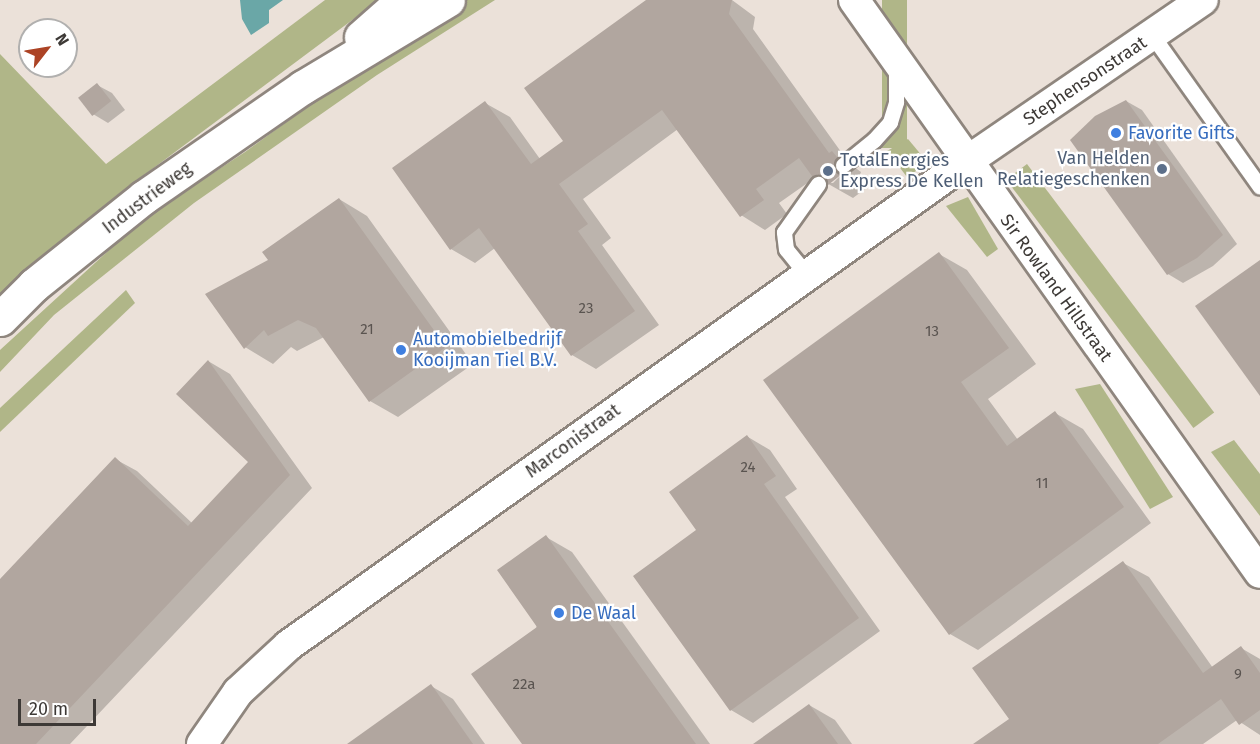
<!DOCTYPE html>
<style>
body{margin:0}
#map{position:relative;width:1260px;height:744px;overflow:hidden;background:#ebe1d9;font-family:"Fira Sans",sans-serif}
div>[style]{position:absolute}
.green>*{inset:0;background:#b0b688;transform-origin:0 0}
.water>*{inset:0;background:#6aa7a7}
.shadow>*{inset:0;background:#0003}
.building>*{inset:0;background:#b1a69f;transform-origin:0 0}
.roads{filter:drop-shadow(2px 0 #8f867e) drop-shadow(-2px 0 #8f867e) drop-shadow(0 2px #8f867e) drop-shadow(0 -2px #8f867e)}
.service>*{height:15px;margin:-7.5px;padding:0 7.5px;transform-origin:7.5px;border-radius:7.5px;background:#fff}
.minor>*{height:30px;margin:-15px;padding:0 15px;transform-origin:15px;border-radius:15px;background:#fff}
.secondary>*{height:33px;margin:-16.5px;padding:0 16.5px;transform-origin:16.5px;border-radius:16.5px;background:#fff}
.dots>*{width:16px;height:16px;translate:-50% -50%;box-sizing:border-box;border:3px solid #fff;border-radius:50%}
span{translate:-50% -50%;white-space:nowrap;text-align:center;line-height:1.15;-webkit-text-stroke:4.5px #fff;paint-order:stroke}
.number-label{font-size:15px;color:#5a5450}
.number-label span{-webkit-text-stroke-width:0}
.street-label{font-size:18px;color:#3d3936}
.shop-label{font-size:18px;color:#366cbe}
.left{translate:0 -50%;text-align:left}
.service-label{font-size:18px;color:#4e5e75}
.right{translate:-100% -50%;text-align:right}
.north{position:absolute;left:18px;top:18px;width:60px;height:60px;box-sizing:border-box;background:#fff;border:2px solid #b1b0af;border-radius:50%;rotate:59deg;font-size:16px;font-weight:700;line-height:24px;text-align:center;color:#3d3936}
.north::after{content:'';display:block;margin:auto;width:21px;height:27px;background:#ac4325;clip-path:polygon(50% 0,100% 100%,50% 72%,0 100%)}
.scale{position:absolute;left:18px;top:699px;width:78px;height:27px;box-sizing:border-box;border:3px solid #3d3936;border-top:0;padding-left:8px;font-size:18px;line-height:21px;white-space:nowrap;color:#3d3936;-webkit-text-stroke:4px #fff;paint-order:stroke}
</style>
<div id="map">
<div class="green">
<div style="clip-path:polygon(325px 0,379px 0,120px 193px,0 297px,0 54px,106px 164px)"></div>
<div style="clip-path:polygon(454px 0,495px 0,377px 75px,194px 203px,54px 315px,0 372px,0 350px,143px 219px,245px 152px)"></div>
<div style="left:882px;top:0;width:25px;height:148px"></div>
<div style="clip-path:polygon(908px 139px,928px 163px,907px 177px,887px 151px)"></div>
<div style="left:1027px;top:164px;width:311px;height:26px;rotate:53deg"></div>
<div style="clip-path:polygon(968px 197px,998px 249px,987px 257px,946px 206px)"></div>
<div style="clip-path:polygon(126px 290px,135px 303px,0 432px,0 408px)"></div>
<div style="clip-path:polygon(1100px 384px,1173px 497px,1150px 509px,1075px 389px)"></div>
<div style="clip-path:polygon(1234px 440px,1260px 474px,1260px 516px,1211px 452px)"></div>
</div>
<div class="water">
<div style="clip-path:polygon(240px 0,283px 0,269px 10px,269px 23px,251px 35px,242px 19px)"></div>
</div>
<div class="shadow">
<div style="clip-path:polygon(evenodd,649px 0,732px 0,755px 17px,753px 29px,849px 163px,861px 172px,857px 182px,865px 189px,853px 198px,816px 177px,779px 203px,787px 214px,765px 230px,741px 215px,678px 129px,583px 199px,611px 238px,602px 245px,659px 325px,596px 369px,572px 355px,495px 248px,475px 263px,451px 249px,485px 103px,510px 117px,540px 159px,565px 141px,649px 0,847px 169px,833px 183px,828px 183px,847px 169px)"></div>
<div style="clip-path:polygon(97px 85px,112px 93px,125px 110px,108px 123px,93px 114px)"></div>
<div style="clip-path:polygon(1126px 101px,1142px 110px,1237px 244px,1213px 266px,1183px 283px,1168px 274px)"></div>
<div style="clip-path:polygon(339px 199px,367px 216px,473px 364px,398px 417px,370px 401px,324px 337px,297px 351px,291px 347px,273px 364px,245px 347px,270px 261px)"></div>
<div style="clip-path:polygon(939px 254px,967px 270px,1036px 364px,988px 399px,1018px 440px,1055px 413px,1083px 429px,1151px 523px,978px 650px,950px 634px)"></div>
<div style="clip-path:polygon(208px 361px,230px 374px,312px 488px,70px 744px,0 744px,0 581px,115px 459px,137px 471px,193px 524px,251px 462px)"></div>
<div style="clip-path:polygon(748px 437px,770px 450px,797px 489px,785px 497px,880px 631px,753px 723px,731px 710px,699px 530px)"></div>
<div style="clip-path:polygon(546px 537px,572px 552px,710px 744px,524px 744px)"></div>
<div style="clip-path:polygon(1123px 563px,1149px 577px,1213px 668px,1241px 648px,1260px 659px,1260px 735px,1237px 720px,1203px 744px,976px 744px,1011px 719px)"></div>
<div style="clip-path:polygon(431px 686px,453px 699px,485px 744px,349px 744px)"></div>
<div style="clip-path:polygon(809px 705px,835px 720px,852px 744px,755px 744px)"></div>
</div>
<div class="building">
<div style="clip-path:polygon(646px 0,732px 0,729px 14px,829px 153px,832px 151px,837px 157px,834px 167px,842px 174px,828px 185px,823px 176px,812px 176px,799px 158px,756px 189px,764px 200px,740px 217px,662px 110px,559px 184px,588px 224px,578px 231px,635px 311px,571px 356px,479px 228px,450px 250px,392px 168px,485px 101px,531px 164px,563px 141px,524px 88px)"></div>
<div style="left:97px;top:83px;width:23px;height:24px;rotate:52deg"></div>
<div style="clip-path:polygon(1126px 100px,1223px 235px,1197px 258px,1167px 275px,1070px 140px,1095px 116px)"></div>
<div style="clip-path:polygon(339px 198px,446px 347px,369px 402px,316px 328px,298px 320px,268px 336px,264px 330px,244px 349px,205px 294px,268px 260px,262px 252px)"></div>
<div style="clip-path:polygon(939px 252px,1009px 348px,961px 382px,1007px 446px,1055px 411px,1124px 507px,949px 635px,763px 380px)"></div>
<div style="clip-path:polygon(1260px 260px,1260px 396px,1195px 306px)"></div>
<div style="clip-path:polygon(208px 360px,290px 475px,36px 744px,0 744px,0 579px,115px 457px,188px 526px,248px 462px,176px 394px)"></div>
<div style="clip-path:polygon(747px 435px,776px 476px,764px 484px,859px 618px,730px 711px,633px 576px,696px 530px,669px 492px)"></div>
<div style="clip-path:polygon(546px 535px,696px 744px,522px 744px,471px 674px,537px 627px,497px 570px)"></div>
<div style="clip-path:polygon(1123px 561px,1203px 673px,1241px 646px,1260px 673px,1260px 710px,1239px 725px,1221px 699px,1158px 744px,973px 744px,1009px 719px,972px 668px)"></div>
<div style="clip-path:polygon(431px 684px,473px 744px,347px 744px)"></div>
<div style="clip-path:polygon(809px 704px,838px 744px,753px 744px)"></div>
</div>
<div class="roads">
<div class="service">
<div style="left:1152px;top:35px;width:186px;rotate:54.6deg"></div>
<div style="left:843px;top:165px;width:40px;rotate:-39deg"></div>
<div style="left:874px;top:140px;width:24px;rotate:-48deg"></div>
<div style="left:890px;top:122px;width:21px;rotate:-73deg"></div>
<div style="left:896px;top:102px;width:35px;rotate:-90deg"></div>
<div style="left:807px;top:275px;width:33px;rotate:-129deg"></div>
<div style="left:786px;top:249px;width:17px;rotate:-97deg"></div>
<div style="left:784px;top:232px;width:59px;rotate:-54.7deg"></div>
</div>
<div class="minor">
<div style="left:854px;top:0;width:702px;rotate:54.68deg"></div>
<div style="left:202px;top:744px;width:63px;rotate:-55.3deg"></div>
<div style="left:238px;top:692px;width:69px;rotate:-42.7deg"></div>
<div style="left:289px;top:645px;width:832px;rotate:-35.51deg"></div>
<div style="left:966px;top:162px;width:287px;rotate:-34.4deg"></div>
</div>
<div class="secondary">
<div style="left:361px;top:37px;width:56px;rotate:-41.4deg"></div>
<div style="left:0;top:319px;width:48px;rotate:-45deg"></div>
<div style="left:34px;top:285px;width:141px;rotate:-38.7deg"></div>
<div style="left:144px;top:197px;width:193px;rotate:-34.7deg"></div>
<div style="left:303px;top:87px;width:169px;rotate:-31deg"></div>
</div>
</div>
<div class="dots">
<div style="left:1116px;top:133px;background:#3f7fe0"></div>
<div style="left:1162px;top:169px;background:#5c6f8a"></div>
<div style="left:828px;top:171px;background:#5c6f8a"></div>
<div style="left:401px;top:350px;background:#3f7fe0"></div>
<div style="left:559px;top:613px;background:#3f7fe0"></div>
</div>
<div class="number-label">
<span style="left:586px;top:309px">23</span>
<span style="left:367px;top:330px">21</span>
<span style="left:932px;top:332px">13</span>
<span style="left:748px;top:468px">24</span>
<span style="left:1042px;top:484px">11</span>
<span style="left:1238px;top:675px">9</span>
<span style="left:524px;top:685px">22a</span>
</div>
<div class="street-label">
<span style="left:1085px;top:81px;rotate:-34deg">Stephensonstraat</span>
<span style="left:147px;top:198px;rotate:-37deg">Industrieweg</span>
<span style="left:1056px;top:288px;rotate:54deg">Sir Rowland Hillstraat</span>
<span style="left:573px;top:441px;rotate:-36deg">Marconistraat</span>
</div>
<div class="shop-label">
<span class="left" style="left:1128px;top:133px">Favorite Gifts</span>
<span class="left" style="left:413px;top:350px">Automobielbedrijf<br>Kooijman Tiel B.V.</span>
<span class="left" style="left:571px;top:613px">De Waal</span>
</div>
<div class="service-label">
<span class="right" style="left:1150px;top:169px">Van Helden<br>Relatiegeschenken</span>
<span class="left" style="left:840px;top:171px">TotalEnergies<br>Express De Kellen</span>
</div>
<div class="north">N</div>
<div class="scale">20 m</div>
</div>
